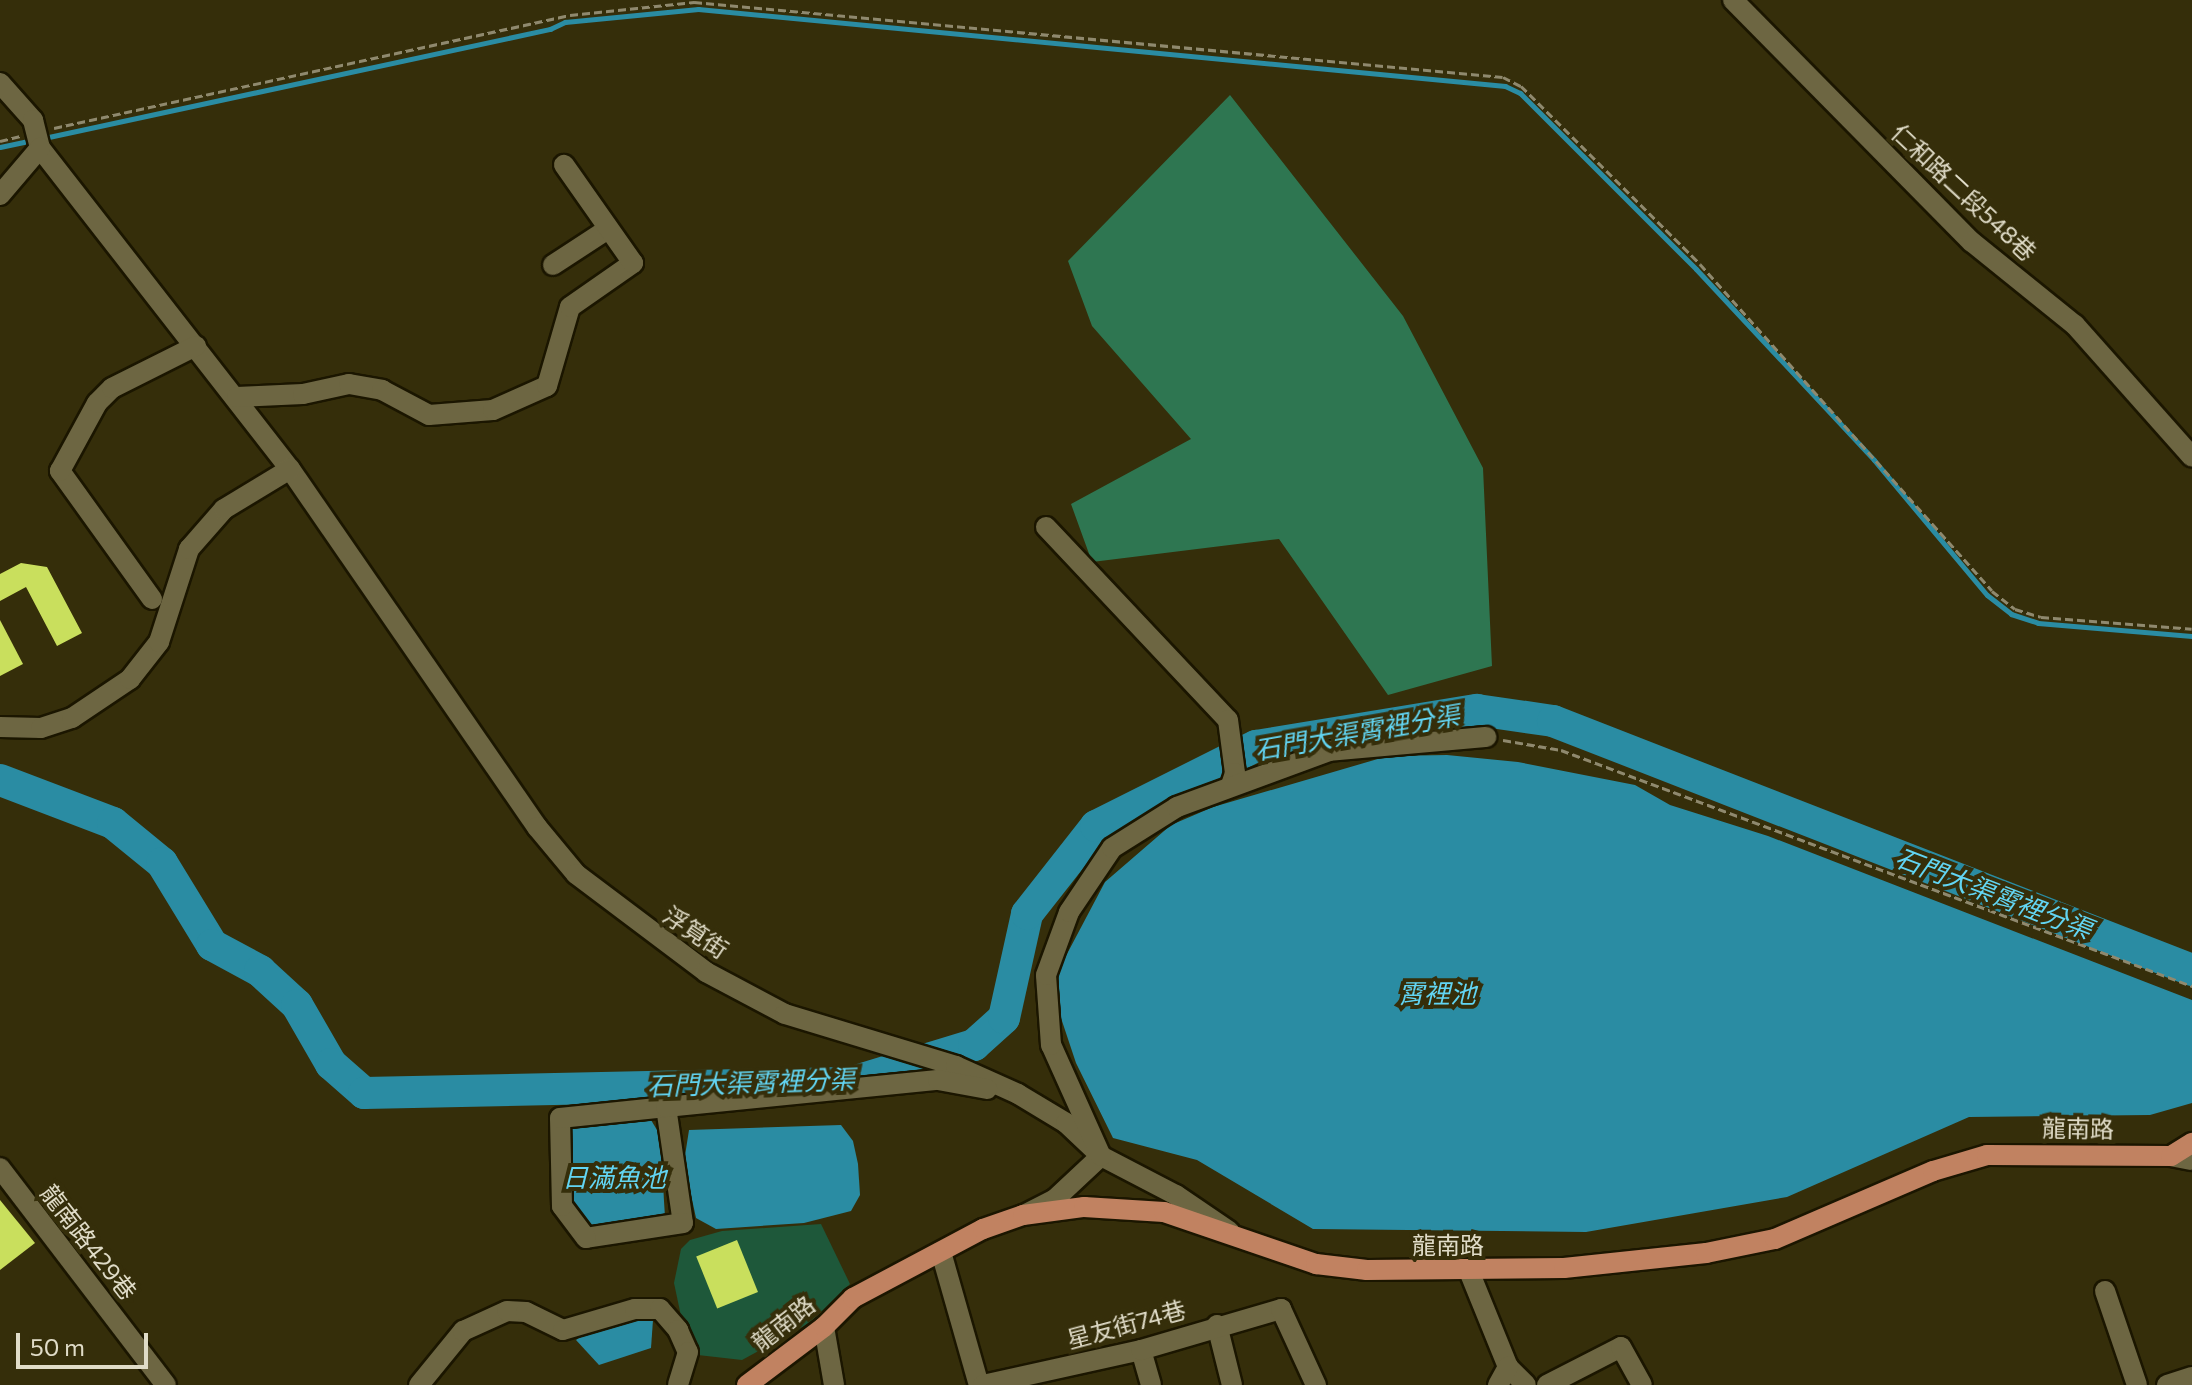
<!DOCTYPE html>
<meta charset="utf-8">
<style>
body{margin:0}
#map{position:relative;width:2192px;height:1385px;overflow:hidden;background:#352e0a;font-family:Commissioner,"Noto Sans TC",sans-serif}
div>[style]{position:absolute}
.green>*{inset:0;background:#1e583a}
.forest>*{inset:0;background:#2e7651}
.water>*{inset:0;background:#2a8ca3}
.stream>*{height:5px;margin:-2.5px;padding:0 2.5px;transform-origin:2.5px;border-radius:2.5px;background:#2a8ca3}
.river>*{height:32px;margin:-16px;padding:0 16px;transform-origin:16px;border-radius:16px;background:#2a8ca3}
.building>*{inset:0;background:#c9df5d;transform-origin:0 0}
.path>*{height:3px;margin-top:-1.5px;transform-origin:0;background:repeating-linear-gradient(90deg,#8f896e 0 8px,transparent 0 12px)}
.roads{filter:drop-shadow(2px 0 #1b1600) drop-shadow(-2px 0 #1b1600) drop-shadow(0 2px #1b1600) drop-shadow(0 -2px #1b1600)}
.minor>*{height:20px;margin:-10px;padding:0 10px;transform-origin:10px;border-radius:10px;background:#6d6642}
.major>*{height:20px;margin:-10px;padding:0 10px;transform-origin:10px;border-radius:10px;background:#c18261}
span{translate:-50% -50%;white-space:nowrap;text-align:center;line-height:1.15;-webkit-text-stroke:8px #352e0a;paint-order:stroke}
.street-label{font-size:24px;color:#e0dcc8}
.water-label{font-size:26px;color:#62d5f3;font-style:italic}
.scale{position:absolute;left:16px;top:1333px;width:132px;height:36px;box-sizing:border-box;border:4px solid #e0dcc8;border-top:0;padding-left:10px;font-size:24px;line-height:28px;white-space:nowrap;color:#e0dcc8;-webkit-text-stroke:6px #352e0a;paint-order:stroke}
</style>
<div id="map">
<div class="green">
<div style="clip-path:polygon(821px 1224px,850px 1284px,815px 1320px,742px 1360px,689px 1354px,674px 1283px,681px 1249px,690px 1240px,722px 1231px)"></div>
</div>
<div class="forest">
<div style="clip-path:polygon(1230px 95px,1403px 316px,1483px 468px,1492px 666px,1388px 695px,1279px 539px,1092px 562px,1071px 504px,1191px 439px,1092px 326px,1068px 261px)"></div>
</div>
<div class="water">
<div style="clip-path:polygon(1447px 755px,1518px 762px,1635px 785px,1670px 805px,1768px 836px,2192px 1000px,2192px 1103px,2150px 1115px,1969px 1117px,1787px 1197px,1586px 1232px,1313px 1229px,1197px 1160px,1113px 1138px,1076px 1063px,1057px 1006px,1059px 969px,1105px 882px,1171px 825px,1213px 807px,1388px 756px)"></div>
<div style="clip-path:polygon(651px 1120px,660px 1135px,665px 1217px,606px 1232px,582px 1221px,570px 1208px,568px 1129px)"></div>
<div style="clip-path:polygon(841px 1125px,853px 1141px,858px 1164px,860px 1195px,851px 1211px,804px 1223px,716px 1229px,696px 1218px,684px 1162px,689px 1130px)"></div>
<div style="clip-path:polygon(641px 1318px,653px 1320px,651px 1348px,599px 1365px,576px 1340px,591px 1329px)"></div>
</div>
<div class="stream">
<div style="left:44px;top:138px;width:518px;rotate:-12.16deg"></div>
<div style="left:550px;top:29px;width:17px;rotate:-25deg"></div>
<div style="left:565px;top:22px;width:134px;rotate:-5.6deg"></div>
<div style="left:698px;top:9px;width:811px;rotate:5.45deg"></div>
<div style="left:1505px;top:86px;width:17px;rotate:25deg"></div>
<div style="left:1520px;top:93px;width:249px;rotate:45deg"></div>
<div style="left:1696px;top:269px;width:261px;rotate:47deg"></div>
<div style="left:1874px;top:460px;width:176px;rotate:50.1deg"></div>
<div style="left:1987px;top:595px;width:31px;rotate:38deg"></div>
<div style="left:2011px;top:614px;width:28px;rotate:18deg"></div>
<div style="left:2038px;top:623px;width:155px;rotate:4.8deg"></div>
<div style="left:0;top:147px;width:35px;rotate:-12deg"></div>
</div>
<div class="river">
<div style="left:0;top:780px;width:121px;rotate:20.8deg"></div>
<div style="left:113px;top:823px;width:63px;rotate:39.2deg"></div>
<div style="left:162px;top:863px;width:96px;rotate:58.6deg"></div>
<div style="left:212px;top:945px;width:55px;rotate:28.4deg"></div>
<div style="left:260px;top:971px;width:50px;rotate:42.6deg"></div>
<div style="left:297px;top:1005px;width:68px;rotate:60deg"></div>
<div style="left:331px;top:1064px;width:44px;rotate:41.3deg"></div>
<div style="left:364px;top:1093px;width:485px;rotate:-1.2deg"></div>
<div style="left:849px;top:1083px;width:131px;rotate:-16.9deg"></div>
<div style="left:974px;top:1045px;width:40px;rotate:-42deg"></div>
<div style="left:1004px;top:1018px;width:107px;rotate:-77.5deg"></div>
<div style="left:1027px;top:914px;width:112px;rotate:-51.9deg"></div>
<div style="left:1096px;top:826px;width:179px;rotate:-26.6deg"></div>
<div style="left:1256px;top:746px;width:224px;rotate:-9.3deg"></div>
<div style="left:1477px;top:710px;width:77px;rotate:8.2deg"></div>
<div style="left:1553px;top:721px;width:686px;rotate:21.29deg"></div>
</div>
<div class="building">
<div style="clip-path:polygon(21px 563px,47px 567px,82px 633px,57px 646px,26px 587px,0 601px,0 574px)"></div>
<div style="clip-path:polygon(0 620px,23px 664px,0 676px)"></div>
<div style="clip-path:polygon(0 1200px,35px 1243px,0 1270px)"></div>
<div style="left:737px;top:1240px;width:56px;height:44px;rotate:68deg"></div>
</div>
<div class="path">
<div style="left:54px;top:128px;width:528px;rotate:-12.35deg"></div>
<div style="left:570px;top:15px;width:125px;rotate:-6deg"></div>
<div style="left:694px;top:2px;width:812px;rotate:5.3deg"></div>
<div style="left:1503px;top:77px;width:20px;rotate:27deg"></div>
<div style="left:1521px;top:86px;width:252px;rotate:44.8deg"></div>
<div style="left:1700px;top:264px;width:438px;rotate:48.2deg"></div>
<div style="left:1992px;top:591px;width:29px;rotate:38deg"></div>
<div style="left:2015px;top:609px;width:27px;rotate:17deg"></div>
<div style="left:2041px;top:617px;width:151px;rotate:4.5deg"></div>
<div style="left:0;top:141px;width:21px;rotate:-14deg"></div>
<div style="left:1503px;top:740px;width:59px;rotate:9.8deg"></div>
<div style="left:1561px;top:750px;width:674px;rotate:20.51deg"></div>
</div>
<div class="roads">
<div class="minor">
<div style="left:1733px;top:0;width:340px;rotate:45.4deg"></div>
<div style="left:1972px;top:242px;width:132px;rotate:38.9deg"></div>
<div style="left:2075px;top:325px;width:176px;rotate:48.4deg"></div>
<div style="left:0;top:83px;width:50px;rotate:48.3deg"></div>
<div style="left:33px;top:120px;width:29px;rotate:76deg"></div>
<div style="left:40px;top:148px;width:407px;rotate:52.1deg"></div>
<div style="left:290px;top:469px;width:435px;rotate:55.4deg"></div>
<div style="left:537px;top:827px;width:61px;rotate:50.3deg"></div>
<div style="left:576px;top:874px;width:163px;rotate:37deg"></div>
<div style="left:706px;top:972px;width:89px;rotate:28deg"></div>
<div style="left:785px;top:1014px;width:179px;rotate:16.9deg"></div>
<div style="left:956px;top:1066px;width:68px;rotate:24.3deg"></div>
<div style="left:1018px;top:1094px;width:56px;rotate:31.1deg"></div>
<div style="left:1066px;top:1123px;width:48px;rotate:43.3deg"></div>
<div style="left:1101px;top:1156px;width:85px;rotate:27.5deg"></div>
<div style="left:1176px;top:1195px;width:64px;rotate:34.2deg"></div>
<div style="left:0;top:195px;width:62px;rotate:-49.6deg"></div>
<div style="left:553px;top:265px;width:66px;rotate:-33.2deg"></div>
<div style="left:237px;top:397px;width:66px;rotate:-2.6deg"></div>
<div style="left:303px;top:394px;width:47px;rotate:-12.3deg"></div>
<div style="left:349px;top:384px;width:34px;rotate:10deg"></div>
<div style="left:382px;top:390px;width:53px;rotate:28deg"></div>
<div style="left:429px;top:415px;width:64px;rotate:-4.5deg"></div>
<div style="left:493px;top:410px;width:59px;rotate:-24deg"></div>
<div style="left:547px;top:386px;width:82px;rotate:-73.8deg"></div>
<div style="left:570px;top:307px;width:77px;rotate:-34.9deg"></div>
<div style="left:633px;top:263px;width:120px;rotate:-125.1deg"></div>
<div style="left:1046px;top:527px;width:265px;rotate:46.7deg"></div>
<div style="left:1228px;top:720px;width:53px;rotate:82.5deg"></div>
<div style="left:1235px;top:773px;width:13px;rotate:108deg"></div>
<div style="left:152px;top:599px;width:158px;rotate:-125.7deg"></div>
<div style="left:60px;top:471px;width:77px;rotate:-61.4deg"></div>
<div style="left:97px;top:403px;width:21px;rotate:-45deg"></div>
<div style="left:112px;top:388px;width:94px;rotate:-26.6deg"></div>
<div style="left:0;top:727px;width:41px;rotate:1.4deg"></div>
<div style="left:41px;top:728px;width:33px;rotate:-18deg"></div>
<div style="left:72px;top:718px;width:70px;rotate:-33.9deg"></div>
<div style="left:130px;top:679px;width:47px;rotate:-51.9deg"></div>
<div style="left:159px;top:642px;width:98px;rotate:-72.1deg"></div>
<div style="left:189px;top:549px;width:53px;rotate:-48.8deg"></div>
<div style="left:224px;top:509px;width:77px;rotate:-31.2deg"></div>
<div style="left:666px;top:1107px;width:117px;rotate:81.7deg"></div>
<div style="left:683px;top:1223px;width:98px;rotate:171.2deg"></div>
<div style="left:586px;top:1238px;width:40px;rotate:-127deg"></div>
<div style="left:562px;top:1206px;width:88px;rotate:-91.3deg"></div>
<div style="left:560px;top:1118px;width:107px;rotate:-5.9deg"></div>
<div style="left:666px;top:1107px;width:273px;rotate:-5.7deg"></div>
<div style="left:938px;top:1080px;width:50px;rotate:10.4deg"></div>
<div style="left:2171px;top:1156px;width:21px;rotate:11deg"></div>
<div style="left:0;top:1168px;width:273px;rotate:52.6deg"></div>
<div style="left:1026px;top:1214px;width:33px;rotate:-27deg"></div>
<div style="left:1055px;top:1199px;width:63px;rotate:-43.1deg"></div>
<div style="left:1101px;top:1156px;width:122px;rotate:-114.2deg"></div>
<div style="left:1051px;top:1045px;width:70px;rotate:-94.1deg"></div>
<div style="left:1046px;top:975px;width:67px;rotate:-69.9deg"></div>
<div style="left:1069px;top:912px;width:77px;rotate:-56.1deg"></div>
<div style="left:1112px;top:848px;width:77px;rotate:-32.2deg"></div>
<div style="left:1177px;top:807px;width:162px;rotate:-20.2deg"></div>
<div style="left:1329px;top:751px;width:158px;rotate:-5.1deg"></div>
<div style="left:941px;top:1252px;width:138px;rotate:74.1deg"></div>
<div style="left:1469px;top:1271px;width:104px;rotate:67.9deg"></div>
<div style="left:1508px;top:1367px;width:25px;rotate:45deg"></div>
<div style="left:2105px;top:1291px;width:99px;rotate:71.2deg"></div>
<div style="left:1217px;top:1325px;width:62px;rotate:76deg"></div>
<div style="left:824px;top:1327px;width:59px;rotate:80.2deg"></div>
<div style="left:1141px;top:1350px;width:36px;rotate:74deg"></div>
<div style="left:419px;top:1385px;width:70px;rotate:-50.8deg"></div>
<div style="left:463px;top:1331px;width:48px;rotate:-24.4deg"></div>
<div style="left:507px;top:1311px;width:19px;rotate:3deg"></div>
<div style="left:526px;top:1312px;width:41px;rotate:25.9deg"></div>
<div style="left:563px;top:1330px;width:75px;rotate:-16.3deg"></div>
<div style="left:635px;top:1309px;width:25px"></div>
<div style="left:660px;top:1309px;width:28px;rotate:49deg"></div>
<div style="left:678px;top:1330px;width:24px;rotate:66deg"></div>
<div style="left:688px;top:1352px;width:34px;rotate:107deg"></div>
<div style="left:983px;top:1385px;width:162px;rotate:-12.5deg"></div>
<div style="left:1141px;top:1350px;width:146px;rotate:-16.3deg"></div>
<div style="left:1281px;top:1309px;width:84px;rotate:65.3deg"></div>
<div style="left:1498px;top:1385px;width:21px;rotate:-61deg"></div>
<div style="left:1547px;top:1385px;width:83px;rotate:-27.2deg"></div>
<div style="left:1621px;top:1347px;width:43px;rotate:61.1deg"></div>
<div style="left:2167px;top:1385px;width:26px;rotate:-18deg"></div>
</div>
<div class="major">
<div style="left:747px;top:1385px;width:96px;rotate:-37deg"></div>
<div style="left:824px;top:1327px;width:41px;rotate:-45deg"></div>
<div style="left:853px;top:1298px;width:147px;rotate:-28deg"></div>
<div style="left:983px;top:1229px;width:42px;rotate:-19.3deg"></div>
<div style="left:1023px;top:1215px;width:62px;rotate:-7.5deg"></div>
<div style="left:1084px;top:1207px;width:80px;rotate:3.6deg"></div>
<div style="left:1164px;top:1212px;width:161px;rotate:18.9deg"></div>
<div style="left:1316px;top:1264px;width:51px;rotate:6.7deg"></div>
<div style="left:1367px;top:1270px;width:197px;rotate:-0.6deg"></div>
<div style="left:1564px;top:1268px;width:143px;rotate:-6deg"></div>
<div style="left:1706px;top:1253px;width:70px;rotate:-11.5deg"></div>
<div style="left:1775px;top:1239px;width:172px;rotate:-23.3deg"></div>
<div style="left:1933px;top:1171px;width:56px;rotate:-16.5deg"></div>
<div style="left:1987px;top:1155px;width:184px;rotate:0.3deg"></div>
<div style="left:2171px;top:1156px;width:25px;rotate:-32deg"></div>
</div>
</div>
<div class="street-label">
<span style="left:1964px;top:192px;rotate:43deg">仁和路二段548巷</span>
<span style="left:696px;top:932px;rotate:34deg">浮筧街</span>
<span style="left:2078px;top:1128px;rotate:1deg">龍南路</span>
<span style="left:89px;top:1242px;rotate:52deg">龍南路429巷</span>
<span style="left:1448px;top:1245px">龍南路</span>
<span style="left:783px;top:1323px;rotate:-38deg">龍南路</span>
<span style="left:1126px;top:1324px;rotate:-15deg">星友街74巷</span>
</div>
<div class="water-label">
<span style="left:1357px;top:732px;rotate:-10deg">石門大渠霄裡分渠</span>
<span style="left:1994px;top:893px;rotate:21deg">石門大渠霄裡分渠</span>
<span style="left:1437px;top:993px">霄裡池</span>
<span style="left:751px;top:1082px;rotate:-2deg">石門大渠霄裡分渠</span>
<span style="left:614px;top:1177px">日滿魚池</span>
</div>
<div class="scale">50 m</div>
</div>
